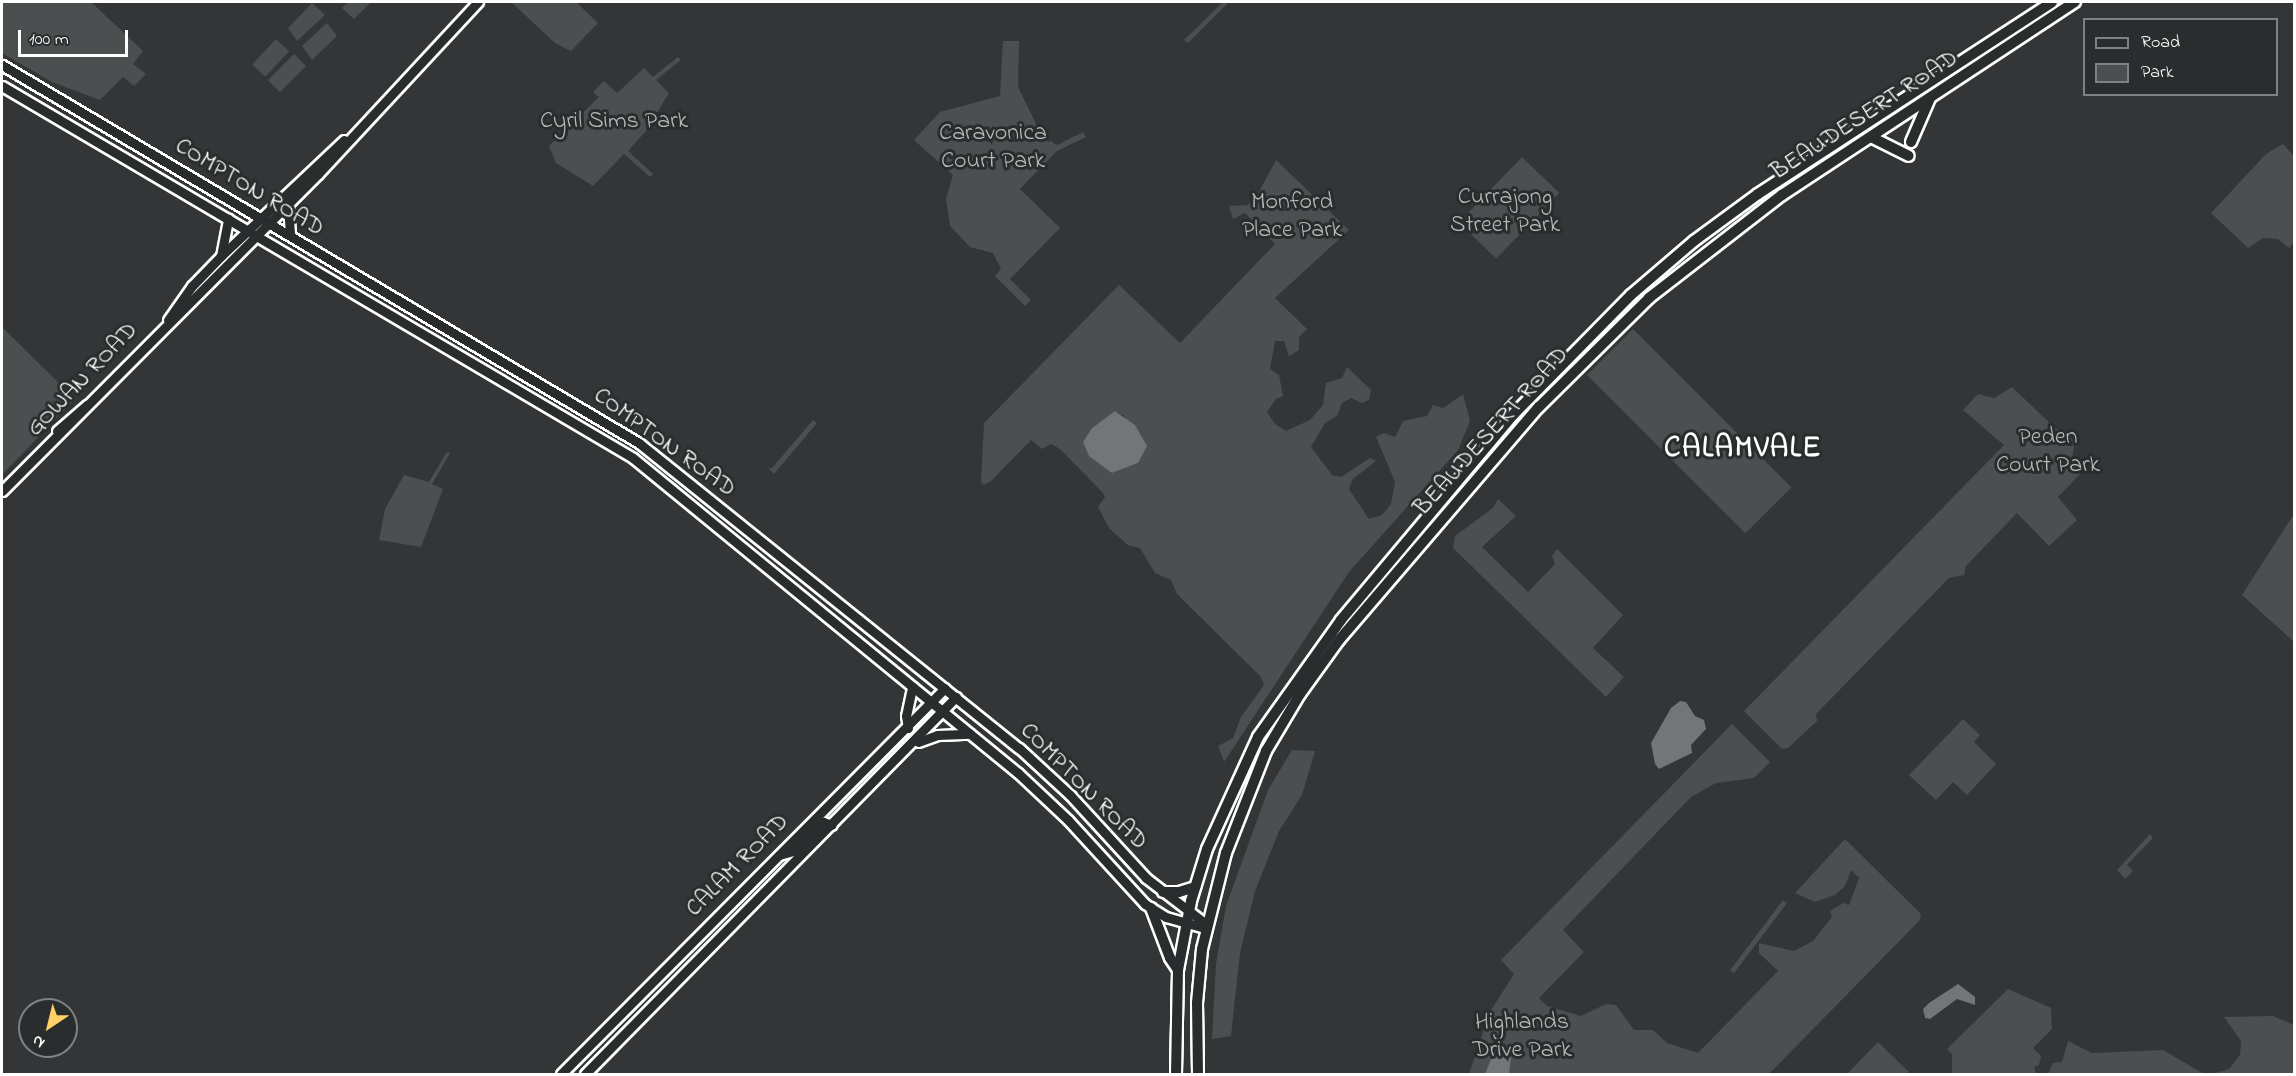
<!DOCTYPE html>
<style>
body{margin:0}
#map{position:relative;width:2296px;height:1076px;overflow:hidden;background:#333536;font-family:"Indie Flower",sans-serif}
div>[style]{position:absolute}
.green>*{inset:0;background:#4c4f50;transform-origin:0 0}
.water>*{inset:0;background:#737576}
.roads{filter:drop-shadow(2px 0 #fff) drop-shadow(-2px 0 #fff) drop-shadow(0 2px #fff) drop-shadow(0 -2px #fff)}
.major>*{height:9px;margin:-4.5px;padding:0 4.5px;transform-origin:4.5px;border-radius:4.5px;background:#2a2d2e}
.highway>*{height:10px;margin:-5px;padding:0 5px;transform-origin:5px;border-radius:5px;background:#2a2d2e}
span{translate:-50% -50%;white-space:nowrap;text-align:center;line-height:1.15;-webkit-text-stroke:6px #2a2d2e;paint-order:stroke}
.street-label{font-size:24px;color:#fff}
.park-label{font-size:24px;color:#b7b9b9}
.district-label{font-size:30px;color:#fff;font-weight:700;letter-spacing:1.5px}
.frame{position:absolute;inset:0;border:3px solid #fff;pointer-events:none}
.legend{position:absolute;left:2083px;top:18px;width:195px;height:78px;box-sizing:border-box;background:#2a2d2e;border:2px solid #7f8182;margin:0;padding:8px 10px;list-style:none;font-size:18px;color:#fff}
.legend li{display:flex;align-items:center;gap:12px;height:30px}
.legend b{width:30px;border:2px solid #7f8182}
.north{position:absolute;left:18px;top:998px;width:60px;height:60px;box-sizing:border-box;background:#2a2d2e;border:2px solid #7f8182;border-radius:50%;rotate:215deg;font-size:16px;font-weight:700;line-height:24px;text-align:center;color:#fff}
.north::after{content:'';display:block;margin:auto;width:21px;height:27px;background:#ffd166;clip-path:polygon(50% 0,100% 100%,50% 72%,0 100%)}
.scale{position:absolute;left:18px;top:30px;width:110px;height:27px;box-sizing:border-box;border:3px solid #fff;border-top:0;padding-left:8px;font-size:18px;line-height:21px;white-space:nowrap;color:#fff;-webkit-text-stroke:4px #2a2d2e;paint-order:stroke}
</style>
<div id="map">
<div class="green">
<div style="clip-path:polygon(2px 2px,91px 2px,143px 51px,133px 64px,146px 74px,134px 86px,123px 77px,100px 100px,52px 82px,2px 53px)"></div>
<div style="clip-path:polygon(348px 2px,371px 2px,354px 19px,342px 8px)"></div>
<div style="clip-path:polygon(511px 2px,576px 2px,598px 23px,571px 51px,555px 43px)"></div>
<div style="clip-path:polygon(1223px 2px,1229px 2px,1188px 43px,1184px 40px)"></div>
<div style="clip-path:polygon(312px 3px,325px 15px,297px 41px,288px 28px)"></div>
<div style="clip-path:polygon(327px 23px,337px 36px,312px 60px,302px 46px)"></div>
<div style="left:276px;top:39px;width:18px;height:35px;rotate:43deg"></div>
<div style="clip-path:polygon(1003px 41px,1019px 41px,1018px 87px,1042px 136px,1057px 145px,1083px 132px,1086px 137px,1057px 151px,1020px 189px,1060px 228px,1010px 279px,1031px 300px,1025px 306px,995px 276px,1001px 269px,993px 253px,970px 247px,950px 226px,946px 199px,953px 175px,914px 140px,940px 112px,1000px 96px)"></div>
<div style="left:294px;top:54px;width:17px;height:37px;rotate:45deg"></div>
<div style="clip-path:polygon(678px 57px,681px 60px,656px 80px,669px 93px,646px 131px,628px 151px,653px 174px,650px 177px,624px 154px,593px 186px,556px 163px,549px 146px,599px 97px,593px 92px,604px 81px,617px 93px,644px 68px,653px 77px)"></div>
<div style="clip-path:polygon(2283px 144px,2294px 156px,2294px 242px,2289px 248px,2278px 239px,2263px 238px,2248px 248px,2211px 213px,2266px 154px)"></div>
<div style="left:1522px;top:157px;width:52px;height:91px;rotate:44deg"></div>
<div style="clip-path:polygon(evenodd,1276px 160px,1349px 230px,1275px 298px,1307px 329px,1299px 337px,1299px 350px,1289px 356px,1284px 341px,1275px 341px,1270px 369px,1279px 375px,1283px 396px,1276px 399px,1267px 412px,1275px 424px,1286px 431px,1310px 420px,1323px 405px,1326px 383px,1342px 378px,1347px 367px,1371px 390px,1369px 400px,1362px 403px,1351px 398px,1342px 403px,1337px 416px,1325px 423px,1311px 447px,1332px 475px,1341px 477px,1370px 458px,1376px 461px,1353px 479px,1349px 489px,1369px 519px,1382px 515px,1391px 504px,1395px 482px,1376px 437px,1384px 433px,1395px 437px,1403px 421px,1427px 416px,1433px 405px,1443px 408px,1463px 394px,1470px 421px,1458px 450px,1349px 572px,1224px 762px,1218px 746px,1233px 738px,1241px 717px,1264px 685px,1261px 677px,1177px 594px,1171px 580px,1155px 573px,1140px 548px,1128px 545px,1109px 528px,1098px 507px,1105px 497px,1103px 493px,1060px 449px,1051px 444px,1042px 449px,1031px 440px,991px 481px,984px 485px,981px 482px,984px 423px,1119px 285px,1180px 343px,1275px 244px,1245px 213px,1233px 219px,1229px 206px,1248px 205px,1256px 197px,1276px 160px,1115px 411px,1124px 416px,1138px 463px,1112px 473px,1083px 442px,1092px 428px,1115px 411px)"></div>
<div style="clip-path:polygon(2px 327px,75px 399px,2px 475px)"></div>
<div style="left:1633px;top:329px;width:224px;height:65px;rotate:45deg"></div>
<div style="clip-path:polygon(2012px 387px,2056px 429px,2066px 430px,2075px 442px,2072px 458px,2084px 470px,2058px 497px,2077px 520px,2049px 546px,2017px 513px,1966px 566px,1964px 575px,1949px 578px,1816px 714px,1817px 721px,1788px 748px,1782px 749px,1744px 711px,2004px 445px,1963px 410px,1978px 394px,1994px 398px)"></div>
<div style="clip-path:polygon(813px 420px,817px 423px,774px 474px,768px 468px,772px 468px)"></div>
<div style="clip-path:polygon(447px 452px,450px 453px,432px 484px,443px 489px,421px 547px,379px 540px,385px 509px,404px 475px,429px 482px)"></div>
<div style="clip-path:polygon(1498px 499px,1516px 516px,1482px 547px,1528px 592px,1555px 564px,1552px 556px,1557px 549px,1623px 615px,1593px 648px,1624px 677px,1606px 697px,1453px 548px,1455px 536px,1493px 508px)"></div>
<div style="clip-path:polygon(2294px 514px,2294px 642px,2242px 595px)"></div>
<div style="clip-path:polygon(1963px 719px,1980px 735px,1974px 742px,1996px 764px,1967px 795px,1953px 782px,1936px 800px,1909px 775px)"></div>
<div style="clip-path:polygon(1732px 724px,1770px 762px,1754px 778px,1716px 783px,1691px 797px,1563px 930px,1584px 952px,1539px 998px,1547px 1006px,1581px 1016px,1606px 1004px,1616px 1005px,1634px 1030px,1653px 1030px,1667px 1043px,1698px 1053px,1778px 971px,1759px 953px,1759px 943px,1794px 951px,1813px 941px,1832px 917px,1830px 911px,1843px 903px,1849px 905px,1859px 878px,1851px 870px,1845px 886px,1835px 895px,1815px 902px,1795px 893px,1845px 839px,1921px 914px,1920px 920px,1769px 1074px,1469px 1074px,1490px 1012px,1514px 974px,1501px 960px)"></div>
<div style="clip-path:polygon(1292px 750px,1315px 751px,1302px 795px,1279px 831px,1255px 891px,1240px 953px,1231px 1036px,1212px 1039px,1216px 964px,1226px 906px,1268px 790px)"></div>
<div style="clip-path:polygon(2150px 834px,2153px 838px,2127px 865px,2133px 871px,2125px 879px,2117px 870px)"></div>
<div style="left:1783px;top:900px;width:5px;height:88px;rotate:37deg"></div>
<div style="clip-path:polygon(2008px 989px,2051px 1008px,2052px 1029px,2033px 1048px,2041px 1056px,2039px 1065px,2034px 1067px,2036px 1074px,1952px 1074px,1952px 1054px,1947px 1049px)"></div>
<div style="clip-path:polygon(2273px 1016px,2294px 1025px,2294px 1074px,2212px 1074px,2229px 1069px,2240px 1055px,2241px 1041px,2224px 1017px)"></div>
<div style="clip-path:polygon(2068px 1041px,2092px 1053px,2163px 1050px,2204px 1074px,2048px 1074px,2053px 1063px,2062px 1062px)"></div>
<div style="clip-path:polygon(1878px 1042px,1909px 1072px,1907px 1074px,1847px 1074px)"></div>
</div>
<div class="water">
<div style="clip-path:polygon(1115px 411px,1135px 425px,1147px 446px,1138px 463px,1112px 473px,1089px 456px,1083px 442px,1092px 428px)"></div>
<div style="clip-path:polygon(1680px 701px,1686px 702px,1695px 716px,1704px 720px,1706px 729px,1691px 745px,1692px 753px,1659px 769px,1655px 764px,1651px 743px,1671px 708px)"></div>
<div style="clip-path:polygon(1958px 984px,1975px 997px,1975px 1005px,1957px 999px,1930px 1019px,1925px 1018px,1923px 1009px,1929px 1003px)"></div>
<div style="clip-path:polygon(1495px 1049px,1504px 1049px,1511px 1058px,1509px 1074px,1485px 1074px)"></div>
</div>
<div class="roads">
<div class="major">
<div style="left:2px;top:65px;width:741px;rotate:30.69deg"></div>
<div style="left:639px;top:443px;width:487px;rotate:38.8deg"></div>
<div style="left:1019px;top:748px;width:69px;rotate:42.7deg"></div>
<div style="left:1070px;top:795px;width:113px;rotate:47.5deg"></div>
<div style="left:1146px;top:878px;width:76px;rotate:37.5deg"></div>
<div style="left:2px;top:86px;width:732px;rotate:30.52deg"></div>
<div style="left:633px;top:458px;width:497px;rotate:39.3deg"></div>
<div style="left:1018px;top:773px;width:69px;rotate:43.2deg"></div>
<div style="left:1068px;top:820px;width:114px;rotate:47.5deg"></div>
<div style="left:1145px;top:904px;width:25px;rotate:32deg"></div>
<div style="left:1166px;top:917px;width:41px;rotate:15.8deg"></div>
<div style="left:288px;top:205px;width:30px;rotate:86deg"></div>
<div style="left:221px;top:256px;width:38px;rotate:-79deg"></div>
<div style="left:168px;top:320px;width:42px;rotate:-54.8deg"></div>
<div style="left:192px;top:286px;width:42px;rotate:-46deg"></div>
<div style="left:221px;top:256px;width:169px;rotate:-43.3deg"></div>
<div style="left:57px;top:431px;width:40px;rotate:-41deg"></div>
<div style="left:2px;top:491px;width:448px;rotate:-45.1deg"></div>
<div style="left:318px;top:174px;width:235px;rotate:-47.1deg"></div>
<div style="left:908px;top:728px;width:12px;rotate:-99deg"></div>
<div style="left:906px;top:716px;width:30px;rotate:-78deg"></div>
<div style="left:918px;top:742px;width:20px;rotate:-20deg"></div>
<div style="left:937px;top:735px;width:33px;rotate:-2deg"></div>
<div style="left:779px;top:855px;width:15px;rotate:-16deg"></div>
<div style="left:793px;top:851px;width:42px;rotate:-44deg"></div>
<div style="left:823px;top:822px;width:9px;rotate:18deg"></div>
<div style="left:561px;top:1074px;width:544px;rotate:-45.15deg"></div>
<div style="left:585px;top:1074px;width:529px;rotate:-45.46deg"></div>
</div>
<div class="highway">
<div style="left:1871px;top:137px;width:42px;rotate:26.6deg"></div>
<div style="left:1911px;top:142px;width:48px;rotate:-66.6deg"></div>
<div style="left:1163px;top:892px;width:16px"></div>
<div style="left:1179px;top:892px;width:17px;rotate:-17deg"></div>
<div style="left:1151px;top:908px;width:53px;rotate:69.2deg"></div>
<div style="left:1170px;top:958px;width:14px;rotate:56deg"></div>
<div style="left:1176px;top:1074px;width:104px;rotate:-88.9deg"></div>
<div style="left:1178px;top:970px;width:70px;rotate:-79.3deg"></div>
<div style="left:1191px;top:901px;width:54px;rotate:-72.9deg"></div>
<div style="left:1207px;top:849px;width:123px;rotate:-65.5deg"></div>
<div style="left:1258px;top:737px;width:143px;rotate:-54.6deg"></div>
<div style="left:1341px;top:620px;width:270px;rotate:-50deg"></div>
<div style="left:1515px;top:413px;width:165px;rotate:-45.5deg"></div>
<div style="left:1631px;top:295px;width:83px;rotate:-40.6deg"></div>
<div style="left:1694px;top:241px;width:79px;rotate:-36.3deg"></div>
<div style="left:1758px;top:194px;width:351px;rotate:-33.1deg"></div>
<div style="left:1198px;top:1074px;width:71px;rotate:-90.8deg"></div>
<div style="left:1197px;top:1003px;width:54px;rotate:-84.7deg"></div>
<div style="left:1202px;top:949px;width:99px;rotate:-76deg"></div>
<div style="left:1226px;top:853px;width:110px;rotate:-68.6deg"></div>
<div style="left:1266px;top:751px;width:66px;rotate:-59.2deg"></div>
<div style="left:1300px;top:694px;width:67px;rotate:-54.2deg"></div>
<div style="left:1339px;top:640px;width:307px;rotate:-49.4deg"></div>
<div style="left:1539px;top:407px;width:155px;rotate:-44.7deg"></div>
<div style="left:1649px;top:298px;width:168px;rotate:-37.8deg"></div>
<div style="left:1782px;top:195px;width:351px;rotate:-33.4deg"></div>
</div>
</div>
<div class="street-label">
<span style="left:1865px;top:116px;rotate:-33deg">BEAUDESERT ROAD</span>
<span style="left:249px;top:188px;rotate:31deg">COMPTON ROAD</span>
<span style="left:83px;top:380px;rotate:-46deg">GOWAN ROAD</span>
<span style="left:1492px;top:432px;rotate:-48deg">BEAUDESERT ROAD</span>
<span style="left:664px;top:443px;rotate:36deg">COMPTON ROAD</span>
<span style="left:1083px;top:787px;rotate:45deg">COMPTON ROAD</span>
<span style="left:738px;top:866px;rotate:-45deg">CALAM ROAD</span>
</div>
<div class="park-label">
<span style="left:614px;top:122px">Cyril Sims Park</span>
<span style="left:993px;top:148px">Caravonica<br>Court Park</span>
<span style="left:1505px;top:212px">Currajong<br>Street Park</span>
<span style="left:1292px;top:217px">Monford<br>Place Park</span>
<span style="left:2048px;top:452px">Peden<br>Court Park</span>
<span style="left:1522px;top:1037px">Highlands<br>Drive Park</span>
</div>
<div class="district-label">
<span style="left:1743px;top:449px">CALAMVALE</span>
</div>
<div class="frame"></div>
<ul class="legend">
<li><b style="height:8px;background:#2a2d2e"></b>Road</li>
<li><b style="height:16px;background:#4c4f50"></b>Park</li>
</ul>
<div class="north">N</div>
<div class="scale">100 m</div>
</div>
